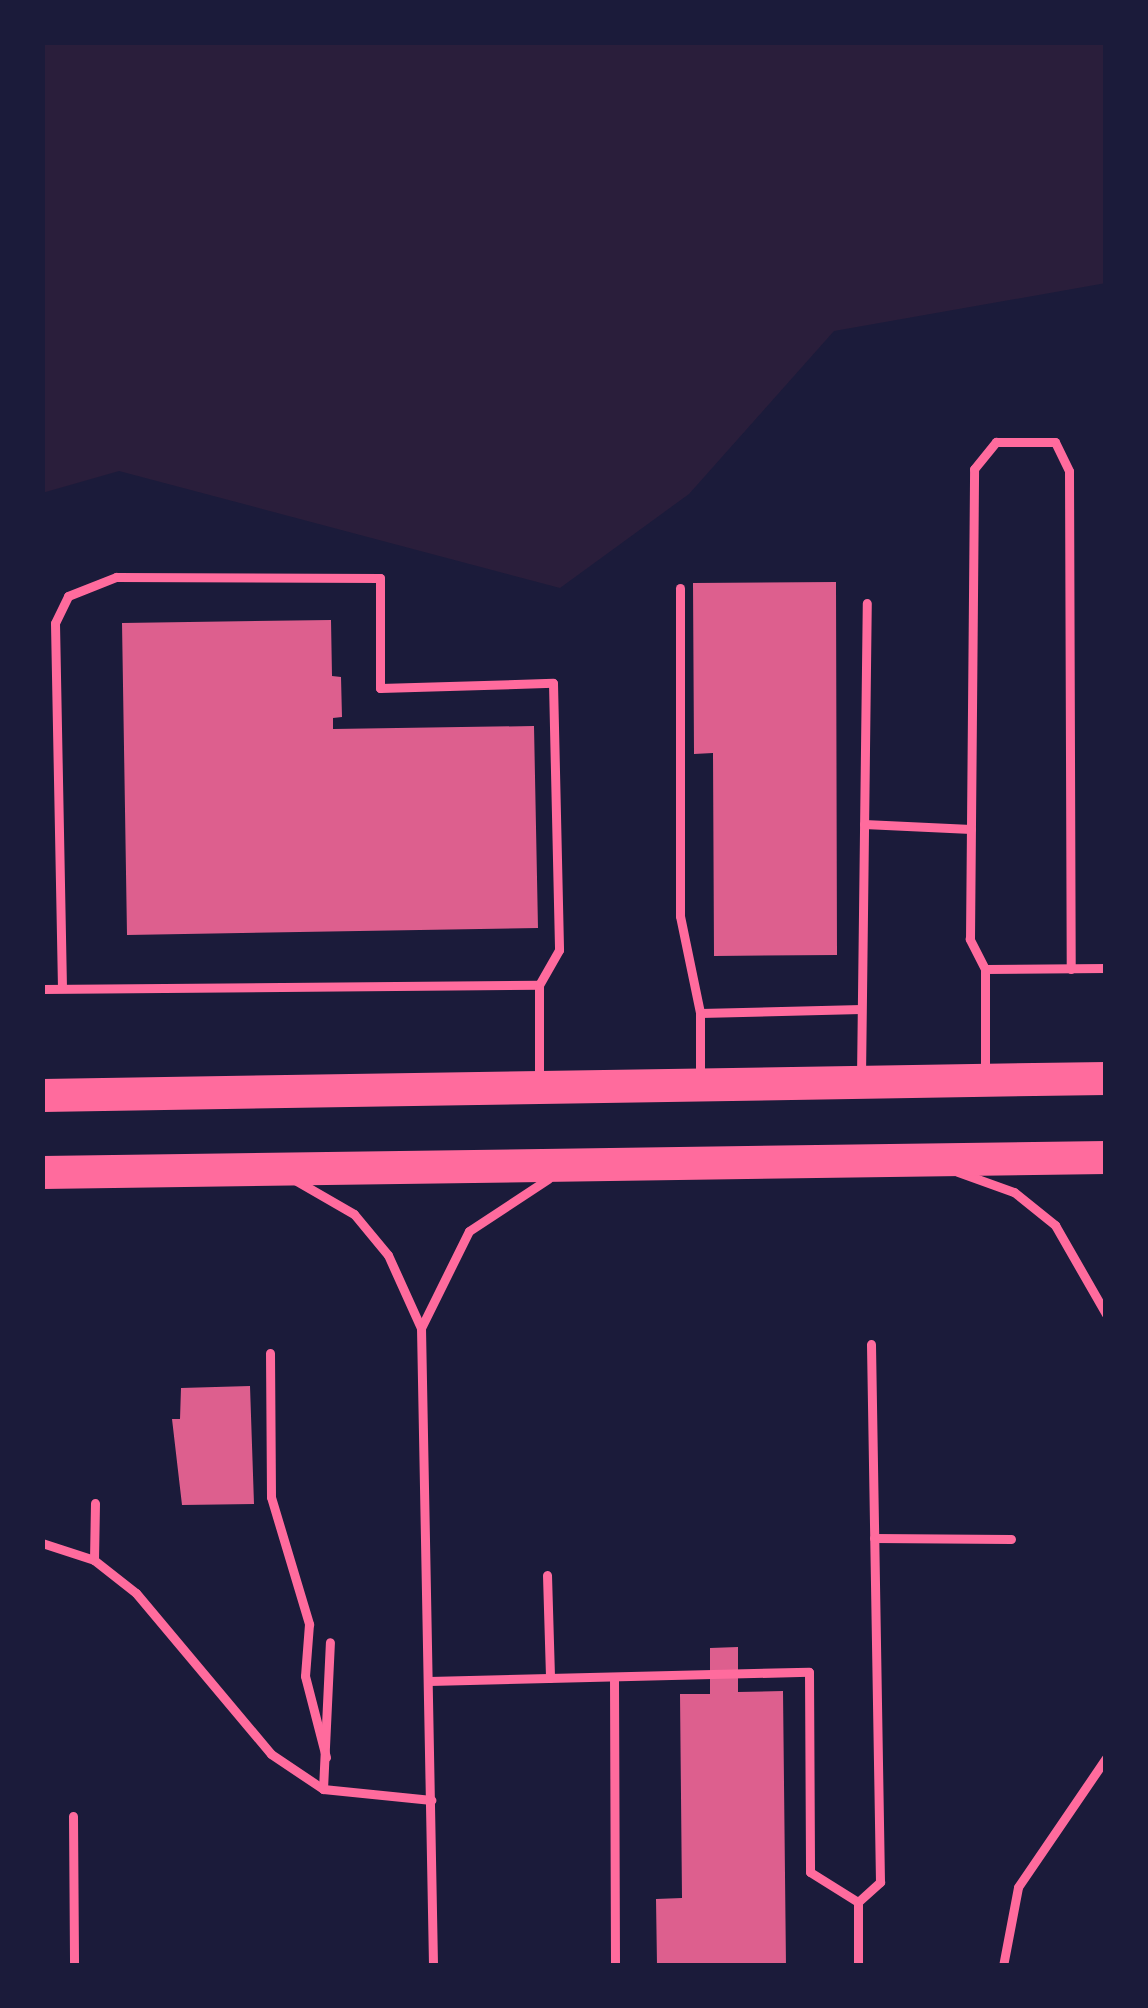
<!DOCTYPE html>
<style>
body{margin:0}
#map{position:relative;width:1148px;height:2008px;overflow:hidden;background:#1b1b3a;font-family:"Fira Sans Condensed",sans-serif}
div>[style]{position:absolute}
.green>*{inset:0;background:#2a1e3b}
.building>*{inset:0;background:#dd5f8e}
.service>*{height:9px;margin:-4.5px;padding:0 4.5px;transform-origin:4.5px;border-radius:4.5px;background:#ff6b9d}
.trunk>*{height:33px;margin:-16.5px;padding:0 16.5px;transform-origin:16.5px;border-radius:16.5px;background:#ff6b9d}
span{translate:-50% -50%;white-space:nowrap;text-align:center;line-height:1.15;-webkit-text-stroke:10px #1b1b3a;paint-order:stroke}
.frame{position:absolute;inset:0;border:45px solid #1b1b3a;pointer-events:none}
</style>
<div id="map">
<div class="green">
<div style="clip-path:polygon(42px 42px,1106px 42px,1106px 283px,834px 331px,689px 494px,560px 588px,119px 471px,42px 493px)"></div>
</div>
<div class="building">
<div style="clip-path:polygon(836px 582px,837px 955px,714px 956px,713px 753px,694px 754px,693px 583px)"></div>
<div style="clip-path:polygon(331px 620px,332px 676px,341px 677px,342px 717px,333px 718px,333px 729px,534px 726px,538px 928px,127px 935px,122px 623px)"></div>
<div style="clip-path:polygon(250px 1386px,254px 1504px,182px 1505px,172px 1419px,180px 1419px,181px 1388px)"></div>
<div style="clip-path:polygon(738px 1647px,738px 1692px,783px 1691px,786px 1966px,657px 1966px,656px 1899px,682px 1898px,680px 1694px,710px 1694px,710px 1648px)"></div>
</div>
<div class="service">
<div style="left:680px;top:588px;width:328px;rotate:90deg"></div>
<div style="left:680px;top:916px;width:99px;rotate:78.3deg"></div>
<div style="left:700px;top:1013px;width:66px;rotate:90deg"></div>
<div style="left:864px;top:824px;width:107px;rotate:2.7deg"></div>
<div style="left:985px;top:969px;width:34px;rotate:-117deg"></div>
<div style="left:970px;top:939px;width:470px;rotate:-89.5deg"></div>
<div style="left:974px;top:469px;width:35px;rotate:-51deg"></div>
<div style="left:996px;top:442px;width:59px"></div>
<div style="left:1055px;top:442px;width:32px;rotate:64deg"></div>
<div style="left:1069px;top:471px;width:498px;rotate:89.8deg"></div>
<div style="left:62px;top:988px;width:365px;rotate:-91.1deg"></div>
<div style="left:55px;top:623px;width:30px;rotate:-64deg"></div>
<div style="left:68px;top:596px;width:52px;rotate:-21.6deg"></div>
<div style="left:116px;top:577px;width:264px;rotate:0.2deg"></div>
<div style="left:380px;top:578px;width:110px;rotate:90deg"></div>
<div style="left:380px;top:688px;width:173px;rotate:-1.7deg"></div>
<div style="left:553px;top:683px;width:267px;rotate:88.7deg"></div>
<div style="left:559px;top:950px;width:40px;rotate:119.7deg"></div>
<div style="left:539px;top:985px;width:97px;rotate:90deg"></div>
<div style="left:42px;top:989px;width:497px;rotate:-0.5deg"></div>
<div style="left:700px;top:1013px;width:161px;rotate:-1.4deg"></div>
<div style="left:985px;top:1071px;width:102px;rotate:-90deg"></div>
<div style="left:985px;top:969px;width:121px;rotate:-0.5deg"></div>
<div style="left:861px;top:1077px;width:474px;rotate:-89.3deg"></div>
<div style="left:958px;top:1172px;width:59px;rotate:19.7deg"></div>
<div style="left:1014px;top:1192px;width:53px;rotate:38.8deg"></div>
<div style="left:1055px;top:1225px;width:103px;rotate:60.2deg"></div>
<div style="left:295px;top:1180px;width:68px;rotate:30deg"></div>
<div style="left:354px;top:1214px;width:53px;rotate:50.3deg"></div>
<div style="left:388px;top:1255px;width:80px;rotate:65.7deg"></div>
<div style="left:421px;top:1328px;width:638px;rotate:88.92deg"></div>
<div style="left:421px;top:1328px;width:108px;rotate:-63.7deg"></div>
<div style="left:469px;top:1231px;width:95px;rotate:-33.4deg"></div>
<div style="left:270px;top:1353px;width:144px;rotate:89.6deg"></div>
<div style="left:271px;top:1497px;width:133px;rotate:73.3deg"></div>
<div style="left:309px;top:1624px;width:52px;rotate:94.4deg"></div>
<div style="left:305px;top:1676px;width:84px;rotate:75.5deg"></div>
<div style="left:874px;top:1538px;width:137px;rotate:0.4deg"></div>
<div style="left:42px;top:1543px;width:55px;rotate:18.1deg"></div>
<div style="left:94px;top:1560px;width:53px;rotate:38.2deg"></div>
<div style="left:136px;top:1593px;width:210px;rotate:50deg"></div>
<div style="left:271px;top:1754px;width:63px;rotate:33.9deg"></div>
<div style="left:323px;top:1789px;width:109px;rotate:5.8deg"></div>
<div style="left:94px;top:1560px;width:57px;rotate:-89deg"></div>
<div style="left:547px;top:1575px;width:103px;rotate:88.3deg"></div>
<div style="left:614px;top:1677px;width:289px;rotate:89.8deg"></div>
<div style="left:429px;top:1681px;width:380px;rotate:-1.4deg"></div>
<div style="left:809px;top:1672px;width:200px;rotate:89.7deg"></div>
<div style="left:810px;top:1872px;width:57px;rotate:32deg"></div>
<div style="left:323px;top:1789px;width:147px;rotate:-87.3deg"></div>
<div style="left:73px;top:1816px;width:150px;rotate:89.6deg"></div>
<div style="left:858px;top:1966px;width:64px;rotate:-90deg"></div>
<div style="left:858px;top:1902px;width:30px;rotate:-42deg"></div>
<div style="left:880px;top:1882px;width:538px;rotate:-90.96deg"></div>
<div style="left:1003px;top:1966px;width:80px;rotate:-79.2deg"></div>
<div style="left:1018px;top:1887px;width:156px;rotate:-55.7deg"></div>
</div>
<div class="trunk">
<div style="left:42px;top:1095px;width:1064px;rotate:-0.92deg"></div>
<div style="left:42px;top:1172px;width:1064px;rotate:-0.81deg"></div>
</div>
<div class="frame"></div>
</div>
